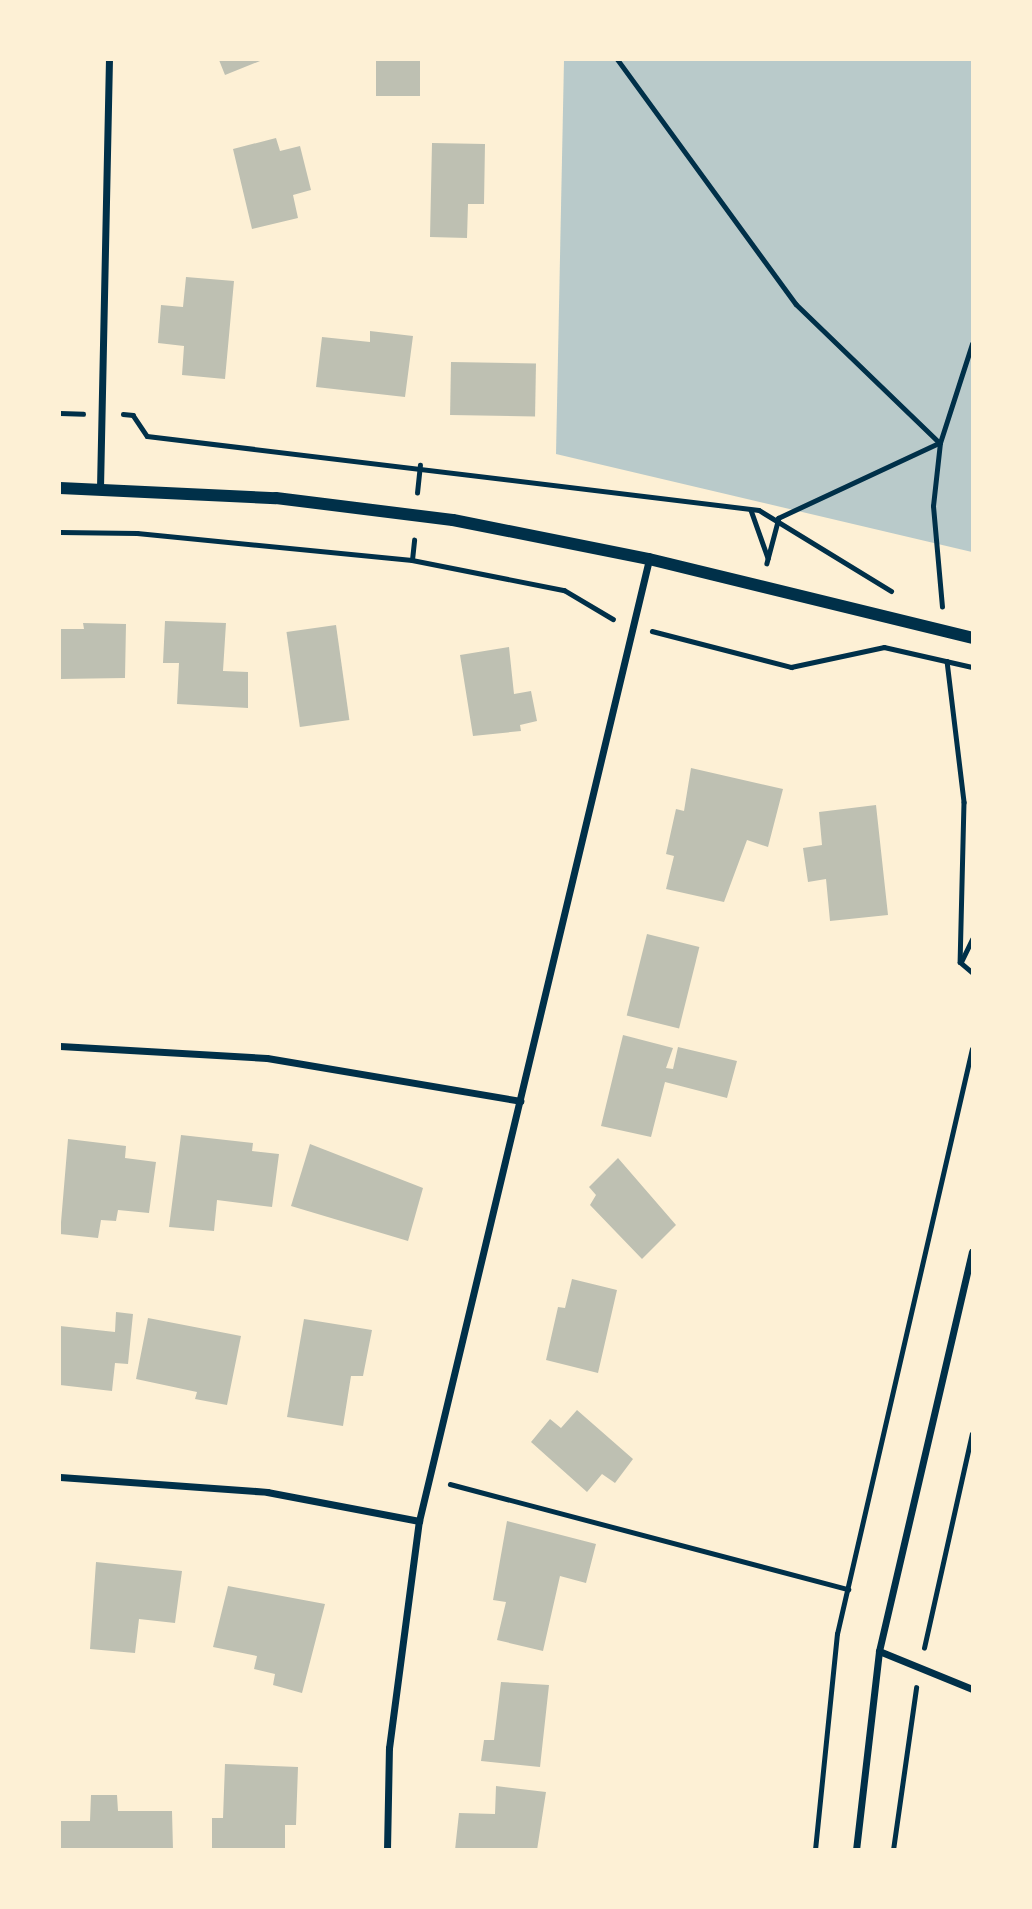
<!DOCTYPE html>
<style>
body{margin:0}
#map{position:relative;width:1032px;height:1909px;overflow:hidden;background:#fdf0d5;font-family:Inter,sans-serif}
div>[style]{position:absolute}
.green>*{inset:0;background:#b9caca}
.building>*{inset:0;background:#bec0b2;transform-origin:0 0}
.path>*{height:4.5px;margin:-2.25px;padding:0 2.25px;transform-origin:2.25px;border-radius:2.25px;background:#003049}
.minor>*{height:7px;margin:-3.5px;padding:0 3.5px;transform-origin:3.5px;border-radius:3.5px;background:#003049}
.tertiary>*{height:12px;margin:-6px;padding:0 6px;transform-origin:6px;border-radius:6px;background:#003049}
span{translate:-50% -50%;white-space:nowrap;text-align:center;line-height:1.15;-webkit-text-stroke:7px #fdf0d5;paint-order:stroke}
.frame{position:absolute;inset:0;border:61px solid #fdf0d5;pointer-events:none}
</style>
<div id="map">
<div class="green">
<div style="clip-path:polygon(564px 60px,972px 60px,972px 552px,556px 454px)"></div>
</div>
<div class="building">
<div style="clip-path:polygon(219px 60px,258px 60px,260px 61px,225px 75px)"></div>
<div style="left:376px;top:60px;width:44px;height:36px"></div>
<div style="clip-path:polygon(276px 138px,280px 151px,300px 146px,311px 190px,293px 195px,298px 218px,252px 229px,233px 149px)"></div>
<div style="clip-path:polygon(432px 143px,485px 144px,484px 204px,468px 204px,467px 238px,430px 237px)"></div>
<div style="clip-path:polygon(186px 277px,234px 281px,225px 379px,182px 375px,184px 346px,158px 343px,161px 305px,183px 307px)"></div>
<div style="clip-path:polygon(370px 331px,413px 336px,405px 397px,316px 387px,322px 337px,370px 342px)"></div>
<div style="left:451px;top:362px;width:85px;height:53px;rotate:1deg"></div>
<div style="clip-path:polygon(165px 621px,226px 623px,223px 671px,248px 672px,248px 708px,177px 704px,179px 663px,163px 663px)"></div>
<div style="clip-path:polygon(83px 623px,126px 624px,125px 678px,60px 679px,60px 629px,84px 629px)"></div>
<div style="left:336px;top:625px;width:96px;height:50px;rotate:82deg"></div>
<div style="clip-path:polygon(509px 647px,514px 694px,531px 691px,537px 721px,520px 725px,521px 731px,473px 736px,460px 655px)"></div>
<div style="clip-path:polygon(691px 768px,783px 789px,768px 847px,747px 840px,724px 902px,666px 889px,674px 856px,666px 854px,676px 809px,684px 811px)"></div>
<div style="clip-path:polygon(876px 805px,888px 915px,830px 921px,826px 879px,808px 882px,803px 848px,822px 845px,819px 812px)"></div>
<div style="left:647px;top:934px;width:54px;height:84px;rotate:14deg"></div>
<div style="clip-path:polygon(623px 1035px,673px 1048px,666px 1068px,673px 1069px,678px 1047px,737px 1061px,727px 1098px,665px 1082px,651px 1137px,601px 1126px)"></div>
<div style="clip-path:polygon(181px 1135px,253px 1143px,252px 1151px,279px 1154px,272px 1207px,217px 1200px,214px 1231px,169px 1227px)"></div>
<div style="clip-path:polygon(68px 1139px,126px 1146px,125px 1158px,156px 1162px,149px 1213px,118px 1210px,116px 1221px,101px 1220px,98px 1238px,60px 1234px)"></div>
<div style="clip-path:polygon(310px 1144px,423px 1188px,408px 1241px,291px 1206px)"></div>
<div style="clip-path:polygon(618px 1158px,676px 1225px,642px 1259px,590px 1205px,596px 1195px,589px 1187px)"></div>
<div style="clip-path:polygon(572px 1279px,617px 1290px,598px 1373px,546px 1360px,558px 1307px,565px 1308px)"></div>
<div style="clip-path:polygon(116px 1312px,133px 1314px,128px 1364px,115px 1363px,112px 1391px,60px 1385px,60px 1326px,115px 1332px)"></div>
<div style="clip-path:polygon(148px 1318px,241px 1336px,227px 1405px,195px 1399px,197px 1392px,136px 1379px)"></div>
<div style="clip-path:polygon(304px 1319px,372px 1330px,363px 1376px,351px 1376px,343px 1426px,287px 1417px)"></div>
<div style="clip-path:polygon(577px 1410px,633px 1459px,615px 1483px,602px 1474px,587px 1492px,531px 1442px,550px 1419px,561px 1428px)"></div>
<div style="clip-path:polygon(507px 1521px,596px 1544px,586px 1583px,560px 1576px,543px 1651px,497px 1640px,506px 1602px,493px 1600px)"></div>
<div style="clip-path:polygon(96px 1562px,182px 1571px,175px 1623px,139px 1619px,135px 1653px,90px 1649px)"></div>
<div style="clip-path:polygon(228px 1586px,325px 1604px,302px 1693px,273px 1685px,275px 1674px,254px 1669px,257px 1656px,213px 1647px)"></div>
<div style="clip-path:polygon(501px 1682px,549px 1685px,540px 1767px,481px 1761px,484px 1740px,494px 1740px)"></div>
<div style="clip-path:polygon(225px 1764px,298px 1767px,296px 1825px,285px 1825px,285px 1850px,212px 1850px,212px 1818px,223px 1818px)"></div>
<div style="clip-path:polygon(496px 1786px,546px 1792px,537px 1850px,455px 1850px,459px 1813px,495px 1814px)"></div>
<div style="clip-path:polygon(91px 1795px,117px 1795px,118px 1811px,172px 1811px,173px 1850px,60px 1850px,60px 1821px,90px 1821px)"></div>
</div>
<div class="path">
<div style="left:618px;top:60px;width:302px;rotate:53.9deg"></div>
<div style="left:796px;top:304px;width:200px;rotate:44deg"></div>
<div style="left:940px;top:443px;width:178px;rotate:155deg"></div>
<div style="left:779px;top:518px;width:47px;rotate:104.9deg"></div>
<div style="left:60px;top:413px;width:23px;rotate:2deg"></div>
<div style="left:123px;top:414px;width:10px;rotate:6deg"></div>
<div style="left:133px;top:415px;width:25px;rotate:56deg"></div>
<div style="left:147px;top:436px;width:616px;rotate:6.89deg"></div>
<div style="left:759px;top:510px;width:155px;rotate:31.5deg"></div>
<div style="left:417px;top:493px;width:28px;rotate:-84deg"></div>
<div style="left:751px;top:510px;width:51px;rotate:70.5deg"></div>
<div style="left:60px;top:532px;width:77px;rotate:0.7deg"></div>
<div style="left:137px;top:533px;width:276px;rotate:5.6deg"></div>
<div style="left:412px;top:560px;width:155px;rotate:11.2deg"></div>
<div style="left:564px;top:590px;width:57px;rotate:30.6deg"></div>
<div style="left:412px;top:560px;width:20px;rotate:-84deg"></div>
<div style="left:942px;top:607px;width:101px;rotate:-95.1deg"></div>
<div style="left:933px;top:506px;width:63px;rotate:-83.7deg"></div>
<div style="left:940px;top:443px;width:104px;rotate:-72.1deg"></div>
<div style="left:652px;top:631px;width:144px;rotate:14.5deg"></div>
<div style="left:791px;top:667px;width:95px;rotate:-12.1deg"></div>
<div style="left:884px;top:647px;width:90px;rotate:12.8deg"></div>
<div style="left:947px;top:661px;width:142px;rotate:83.1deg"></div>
<div style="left:964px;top:802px;width:160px;rotate:91.4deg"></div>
<div style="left:960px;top:962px;width:16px;rotate:40deg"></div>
<div style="left:961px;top:962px;width:25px;rotate:-64deg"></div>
<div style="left:450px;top:1484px;width:412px;rotate:14.8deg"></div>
<div style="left:924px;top:1648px;width:219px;rotate:-77.4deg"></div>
<div style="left:815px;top:1850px;width:217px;rotate:-84.2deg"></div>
<div style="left:837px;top:1634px;width:600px;rotate:-77.01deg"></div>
<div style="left:893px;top:1850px;width:164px;rotate:-81.9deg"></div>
</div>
<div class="minor">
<div style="left:100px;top:488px;width:428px;rotate:-88.8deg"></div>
<div style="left:60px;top:1046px;width:207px;rotate:3.3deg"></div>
<div style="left:267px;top:1058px;width:257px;rotate:9.6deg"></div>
<div style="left:60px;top:1477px;width:208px;rotate:4.1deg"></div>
<div style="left:267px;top:1492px;width:155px;rotate:10.8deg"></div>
<div style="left:879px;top:1651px;width:100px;rotate:22.2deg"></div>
<div style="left:387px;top:1850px;width:102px;rotate:-88.9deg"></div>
<div style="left:389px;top:1748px;width:229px;rotate:-82.5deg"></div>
<div style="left:419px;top:1521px;width:989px;rotate:-76.55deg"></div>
<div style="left:856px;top:1850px;width:200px;rotate:-83.4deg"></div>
<div style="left:879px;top:1651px;width:410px;rotate:-76.9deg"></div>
</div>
<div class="tertiary">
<div style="left:60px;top:488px;width:216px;rotate:2.7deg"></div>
<div style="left:276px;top:498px;width:178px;rotate:7.1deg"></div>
<div style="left:453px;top:520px;width:200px;rotate:11.3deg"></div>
<div style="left:649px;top:559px;width:333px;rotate:13.7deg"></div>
</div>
<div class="frame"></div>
</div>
